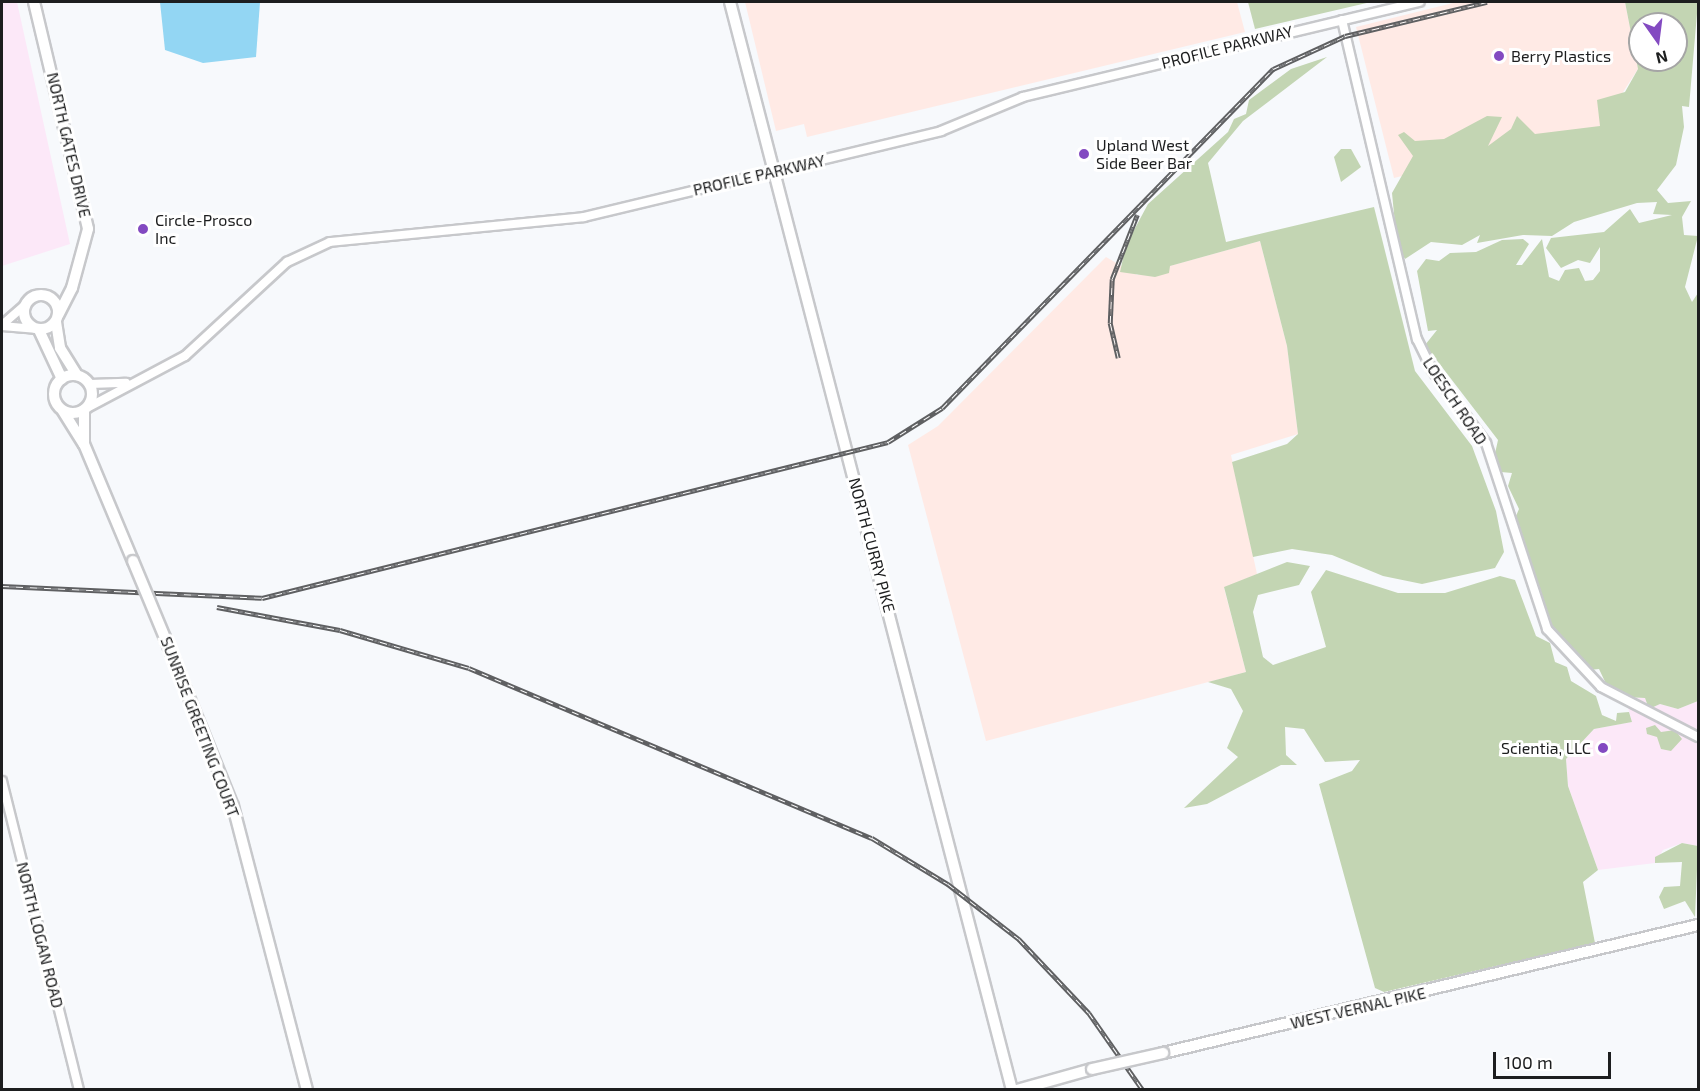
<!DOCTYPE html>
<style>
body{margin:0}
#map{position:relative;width:1700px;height:1091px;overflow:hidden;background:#f7f9fc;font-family:"Exo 2",sans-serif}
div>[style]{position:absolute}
.commercial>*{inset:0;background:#fce8f8}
.industrial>*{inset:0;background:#ffeae5}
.green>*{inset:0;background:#c3d5b3}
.water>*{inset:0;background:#93d6f3}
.roads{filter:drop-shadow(2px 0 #c7c8cb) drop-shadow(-2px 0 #c7c8cb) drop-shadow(0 2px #c7c8cb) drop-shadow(0 -2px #c7c8cb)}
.street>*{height:8px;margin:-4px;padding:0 4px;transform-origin:4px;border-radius:4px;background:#fff}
.secondary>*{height:10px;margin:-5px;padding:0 5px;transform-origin:5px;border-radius:5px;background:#fff}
.secondary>.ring{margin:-5px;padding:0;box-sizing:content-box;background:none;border:10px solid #fff;border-radius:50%}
.rail>*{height:4.5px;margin-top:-2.25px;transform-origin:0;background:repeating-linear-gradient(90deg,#fff 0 7px,#5f6062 0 14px);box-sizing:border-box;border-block:2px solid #5f6062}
.bridges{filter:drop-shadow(2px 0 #c7c8cb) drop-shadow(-2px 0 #c7c8cb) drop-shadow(0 2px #c7c8cb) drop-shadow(0 -2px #c7c8cb)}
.secondary-bridge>*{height:10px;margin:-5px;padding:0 5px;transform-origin:5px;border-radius:5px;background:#fff}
.dots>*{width:16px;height:16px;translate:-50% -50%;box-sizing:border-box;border:3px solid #fff;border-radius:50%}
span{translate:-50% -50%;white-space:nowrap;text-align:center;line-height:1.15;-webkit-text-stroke:6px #fff;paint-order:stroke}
.street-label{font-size:16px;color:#1d1e1f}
.poi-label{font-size:16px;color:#1d1e1f}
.left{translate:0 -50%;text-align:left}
.right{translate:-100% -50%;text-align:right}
.frame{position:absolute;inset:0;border:3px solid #1d1e1f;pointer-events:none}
.north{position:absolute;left:1628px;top:12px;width:60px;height:60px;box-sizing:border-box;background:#fff;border:2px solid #a5a5a5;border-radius:50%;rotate:166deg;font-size:16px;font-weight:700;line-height:24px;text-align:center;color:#1d1e1f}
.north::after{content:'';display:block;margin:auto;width:21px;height:27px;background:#834ac1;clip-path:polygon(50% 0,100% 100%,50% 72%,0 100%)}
.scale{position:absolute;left:1493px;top:1052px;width:118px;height:27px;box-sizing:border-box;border:3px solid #1d1e1f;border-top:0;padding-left:8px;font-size:18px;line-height:21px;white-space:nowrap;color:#1d1e1f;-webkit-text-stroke:4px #fff;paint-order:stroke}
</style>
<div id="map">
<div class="commercial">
<div style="clip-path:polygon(2px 2px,17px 2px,70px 244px,2px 266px)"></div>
<div style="clip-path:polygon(1625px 697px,1645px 698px,1649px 709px,1660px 704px,1678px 709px,1698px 701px,1698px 846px,1682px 843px,1663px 850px,1655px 863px,1598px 870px,1568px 786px,1566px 759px,1594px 729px,1632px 722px)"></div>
</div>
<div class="industrial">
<div style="clip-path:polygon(745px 2px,1237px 2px,1245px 32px,807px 137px,804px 124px,776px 131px)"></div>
<div style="clip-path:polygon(1457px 2px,1625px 2px,1638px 69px,1601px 126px,1394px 178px,1356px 27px)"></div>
<div style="clip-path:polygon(1260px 241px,1287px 346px,1298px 434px,1231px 455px,1257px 574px,1224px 588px,1246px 672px,986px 741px,908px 445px,938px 426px,1106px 257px,1137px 275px)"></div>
</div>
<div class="green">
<div style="clip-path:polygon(1248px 2px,1371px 2px,1255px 29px)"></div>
<div style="clip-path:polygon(evenodd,1625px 2px,1698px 2px,1689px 107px,1682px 106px,1684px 127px,1676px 165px,1657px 190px,1668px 203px,1691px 201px,1682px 217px,1684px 235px,1698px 236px,1685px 287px,1692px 302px,1698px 293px,1698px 701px,1678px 709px,1660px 704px,1649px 709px,1645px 698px,1625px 697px,1608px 688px,1599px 669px,1589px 670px,1549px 625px,1515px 548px,1510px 530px,1519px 509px,1508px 486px,1512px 473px,1501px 472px,1494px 458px,1498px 440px,1425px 345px,1437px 330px,1428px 331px,1417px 271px,1426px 259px,1439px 261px,1450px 253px,1476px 252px,1502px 240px,1523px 239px,1529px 244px,1516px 265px,1522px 265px,1542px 239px,1549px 277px,1559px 281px,1565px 270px,1579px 268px,1585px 281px,1593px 280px,1600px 271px,1600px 247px,1590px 263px,1578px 260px,1561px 268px,1546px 248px,1551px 238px,1604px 232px,1630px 209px,1639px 223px,1672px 215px,1653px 214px,1657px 202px,1637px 203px,1574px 222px,1552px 236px,1523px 235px,1477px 243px,1480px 235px,1462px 245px,1431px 242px,1405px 259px,1397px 245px,1392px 193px,1413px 156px,1398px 135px,1404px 132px,1415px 141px,1444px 139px,1487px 116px,1502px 117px,1488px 146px,1511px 129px,1517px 116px,1535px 134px,1600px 126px,1597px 100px,1625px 92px,1638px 69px,1625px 2px,1640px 24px,1676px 24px,1676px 60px,1640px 60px,1640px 24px)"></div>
<div style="clip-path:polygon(1327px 57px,1243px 121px,1208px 163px,1226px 242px,1374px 207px,1415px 371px,1472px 446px,1496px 511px,1504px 552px,1495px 568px,1422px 584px,1383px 576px,1332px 555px,1292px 549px,1253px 557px,1232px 462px,1287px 444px,1298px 434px,1287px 346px,1260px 241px,1170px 266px,1169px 273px,1155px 277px,1120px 272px,1126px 245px,1148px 204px,1228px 132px,1234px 119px,1246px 114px,1249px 100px,1291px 69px)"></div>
<div style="clip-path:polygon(1341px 149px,1351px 149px,1361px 167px,1341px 182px,1334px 157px)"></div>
<div style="clip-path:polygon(1287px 562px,1310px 566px,1299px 585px,1258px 595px,1253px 612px,1263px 657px,1273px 665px,1326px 647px,1311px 592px,1326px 570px,1398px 593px,1445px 593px,1500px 576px,1515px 580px,1536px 636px,1550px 643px,1555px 662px,1567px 667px,1571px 681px,1596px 696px,1602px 715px,1616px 721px,1617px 713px,1629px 712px,1632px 722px,1594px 729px,1566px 759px,1568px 786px,1598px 870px,1583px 882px,1595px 943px,1384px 992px,1375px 988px,1319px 784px,1352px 771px,1360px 760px,1325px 762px,1304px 729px,1285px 727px,1286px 755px,1297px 765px,1281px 765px,1207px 804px,1184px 808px,1238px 757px,1227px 748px,1243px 711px,1231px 689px,1208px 682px,1246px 672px,1224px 587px)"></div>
<div style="clip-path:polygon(1655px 725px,1661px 732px,1675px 730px,1682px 739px,1671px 751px,1661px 749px,1657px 737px,1647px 734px,1646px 728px)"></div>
<div style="clip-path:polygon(1682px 843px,1698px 846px,1695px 917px,1685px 901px,1664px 909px,1659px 897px,1664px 887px,1680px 886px,1682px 862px,1655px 863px,1655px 857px)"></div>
</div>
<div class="water">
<div style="clip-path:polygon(160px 2px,260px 2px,256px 57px,203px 63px,165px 50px)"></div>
</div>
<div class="roads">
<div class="street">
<div style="left:1342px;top:20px;width:328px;rotate:76.8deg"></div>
<div style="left:1417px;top:339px;width:34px;rotate:64deg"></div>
<div style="left:1432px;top:370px;width:91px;rotate:53.5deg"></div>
<div style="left:1486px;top:443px;width:196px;rotate:71.8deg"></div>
<div style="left:1547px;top:629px;width:79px;rotate:47deg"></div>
<div style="left:1601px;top:687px;width:109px;rotate:27.3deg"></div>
<div style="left:2px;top:325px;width:30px;rotate:-41deg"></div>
<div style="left:2px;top:326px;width:33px;rotate:5deg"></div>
<div style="left:90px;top:384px;width:36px;rotate:-2deg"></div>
<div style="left:87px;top:408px;width:111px;rotate:-28deg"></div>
<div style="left:185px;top:356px;width:139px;rotate:-42.7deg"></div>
<div style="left:287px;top:262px;width:47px;rotate:-24.9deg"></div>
<div style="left:330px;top:242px;width:255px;rotate:-5.6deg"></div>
<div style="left:584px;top:217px;width:367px;rotate:-13.5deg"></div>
<div style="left:941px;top:131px;width:89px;rotate:-22.5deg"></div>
<div style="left:1023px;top:97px;width:408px;rotate:-13.5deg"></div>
<div style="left:2px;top:781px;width:318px;rotate:76deg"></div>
</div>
<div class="secondary">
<div style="left:34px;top:2px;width:233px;rotate:76.6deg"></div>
<div style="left:88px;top:229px;width:61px;rotate:105.2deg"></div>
<div style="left:72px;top:288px;width:30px;rotate:117deg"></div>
<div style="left:730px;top:2px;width:1124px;rotate:75.47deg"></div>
<div class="ring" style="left:24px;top:295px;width:24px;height:24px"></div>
<div style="left:56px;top:322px;width:26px;rotate:81deg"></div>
<div style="left:60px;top:348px;width:32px;rotate:58deg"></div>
<div style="left:39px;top:330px;width:54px;rotate:64.9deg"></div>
<div class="ring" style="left:54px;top:375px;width:28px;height:28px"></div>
<div style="left:63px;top:411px;width:39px;rotate:58deg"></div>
<div style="left:84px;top:444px;width:127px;rotate:67.3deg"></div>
<div style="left:84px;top:444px;width:34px;rotate:-90deg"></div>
<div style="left:165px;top:638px;width:181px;rotate:68deg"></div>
<div style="left:233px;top:806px;width:293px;rotate:75.4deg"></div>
<div style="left:1163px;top:1053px;width:550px;rotate:-13.46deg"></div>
<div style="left:1017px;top:1090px;width:78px;rotate:-15.6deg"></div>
</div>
</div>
<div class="rail">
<div style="left:1118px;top:358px;width:36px;rotate:-103deg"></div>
<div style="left:1110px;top:323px;width:44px;rotate:-87.4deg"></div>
<div style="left:1112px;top:279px;width:69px;rotate:-68.7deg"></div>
<div style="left:2px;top:586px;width:260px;rotate:2.6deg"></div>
<div style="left:262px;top:598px;width:645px;rotate:-13.99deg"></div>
<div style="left:888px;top:442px;width:64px;rotate:-32.2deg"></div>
<div style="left:942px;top:408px;width:474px;rotate:-45.7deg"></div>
<div style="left:1273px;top:69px;width:79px;rotate:-24.6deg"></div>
<div style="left:1345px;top:36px;width:146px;rotate:-13.5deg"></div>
<div style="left:217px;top:607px;width:125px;rotate:10.6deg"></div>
<div style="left:340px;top:630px;width:134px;rotate:16.4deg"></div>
<div style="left:469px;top:668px;width:437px;rotate:22.9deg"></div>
<div style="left:872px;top:838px;width:89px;rotate:31.2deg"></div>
<div style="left:948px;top:884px;width:90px;rotate:37.8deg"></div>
<div style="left:1019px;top:939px;width:102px;rotate:46.6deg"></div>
<div style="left:1089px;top:1013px;width:94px;rotate:55deg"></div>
</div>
<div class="bridges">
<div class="secondary-bridge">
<div style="left:133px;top:561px;width:83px;rotate:67.4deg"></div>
<div style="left:1092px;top:1069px;width:73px;rotate:-12.7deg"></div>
</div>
</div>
<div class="dots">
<div style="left:1499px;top:56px;background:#834ac1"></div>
<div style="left:1084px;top:154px;background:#834ac1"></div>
<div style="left:143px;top:229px;background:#834ac1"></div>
<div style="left:1603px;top:748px;background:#834ac1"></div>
</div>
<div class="street-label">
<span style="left:1227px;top:47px;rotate:-14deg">PROFILE PARKWAY</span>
<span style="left:69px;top:145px;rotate:77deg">NORTH GATES DRIVE</span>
<span style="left:759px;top:175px;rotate:-13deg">PROFILE PARKWAY</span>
<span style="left:1455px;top:401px;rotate:56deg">LOESCH ROAD</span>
<span style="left:872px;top:545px;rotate:75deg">NORTH CURRY PIKE</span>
<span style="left:200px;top:727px;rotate:69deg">SUNRISE GREETING COURT</span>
<span style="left:40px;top:935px;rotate:76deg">NORTH LOGAN ROAD</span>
<span style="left:1358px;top:1008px;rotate:-13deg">WEST VERNAL PIKE</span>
</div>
<div class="poi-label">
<span class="left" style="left:1511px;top:56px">Berry Plastics</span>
<span class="left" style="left:1096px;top:154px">Upland West<br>Side Beer Bar</span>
<span class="left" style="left:155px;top:229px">Circle-Prosco<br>Inc</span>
<span class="right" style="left:1591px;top:748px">Scientia, LLC</span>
</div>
<div class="frame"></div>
<div class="north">N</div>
<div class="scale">100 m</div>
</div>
